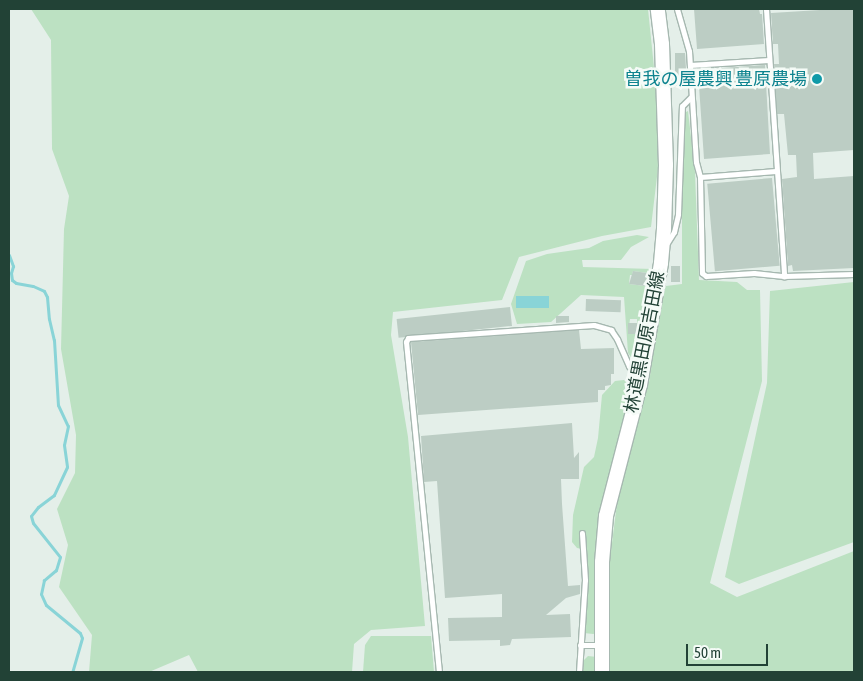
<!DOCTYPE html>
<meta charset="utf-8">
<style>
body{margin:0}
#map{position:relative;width:863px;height:681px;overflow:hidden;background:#e4efe9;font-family:"Asap Condensed","Noto Sans JP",sans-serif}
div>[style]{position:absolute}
.green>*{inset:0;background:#bce1c2}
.water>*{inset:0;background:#89d4d7;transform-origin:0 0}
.stream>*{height:3px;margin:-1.5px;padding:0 1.5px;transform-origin:1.5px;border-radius:1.5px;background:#89d4d7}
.building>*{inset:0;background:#bccdc4;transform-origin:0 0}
.roads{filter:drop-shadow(1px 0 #a6b8b0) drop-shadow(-1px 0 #a6b8b0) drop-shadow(0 1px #a6b8b0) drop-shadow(0 -1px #a6b8b0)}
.lane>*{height:5px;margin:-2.5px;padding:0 2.5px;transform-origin:2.5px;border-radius:2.5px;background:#fff}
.secondary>*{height:14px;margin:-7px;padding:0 7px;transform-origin:7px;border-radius:7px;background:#fff}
.dots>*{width:14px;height:14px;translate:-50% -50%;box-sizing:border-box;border:2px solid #f5fbf7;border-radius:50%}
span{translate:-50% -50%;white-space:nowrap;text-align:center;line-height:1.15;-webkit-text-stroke:5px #f5fbf7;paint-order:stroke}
.culture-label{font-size:18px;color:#0d838f}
.right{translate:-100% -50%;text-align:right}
.street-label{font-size:18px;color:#224236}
.frame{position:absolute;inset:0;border:10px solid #224236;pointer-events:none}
.scale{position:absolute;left:686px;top:644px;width:82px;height:22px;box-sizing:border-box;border:2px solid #224236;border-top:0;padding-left:6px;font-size:15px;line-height:18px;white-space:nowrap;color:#224236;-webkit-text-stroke:4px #f5fbf7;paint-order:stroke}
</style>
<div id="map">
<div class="green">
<div style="clip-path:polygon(31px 9px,648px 9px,656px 87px,658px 168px,651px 227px,602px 236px,519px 257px,502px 300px,393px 312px,391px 335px,408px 437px,425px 626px,371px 630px,354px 644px,352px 672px,198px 672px,189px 655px,149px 672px,89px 672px,92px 635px,59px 587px,68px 545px,57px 509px,75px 473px,76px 435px,61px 349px,64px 229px,69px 196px,52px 149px,51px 40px)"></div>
<div style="clip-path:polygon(688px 111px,695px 172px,699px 280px,737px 282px,747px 290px,760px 290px,762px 381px,710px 583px,737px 597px,854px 551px,854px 672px,608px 672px,609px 567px,616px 511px,629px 449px,649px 382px,663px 293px,666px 286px,682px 284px,682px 169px,686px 112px)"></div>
<div style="clip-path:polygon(evenodd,637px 235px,649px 237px,631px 247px,621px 260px,582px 260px,583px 267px,653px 269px,638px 362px,633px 360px,628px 353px,624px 297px,581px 295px,551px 322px,517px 324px,511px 304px,526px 261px,547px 254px,589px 248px,603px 241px,637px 235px,633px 271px,647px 273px,645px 286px,629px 284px,630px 275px,632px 275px,633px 271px,637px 235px,549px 296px,549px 307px,520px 307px,549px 296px,637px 235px,630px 319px,637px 319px,637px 334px,628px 334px,630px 319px)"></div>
<div style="clip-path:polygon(854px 282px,854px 542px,739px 584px,725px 577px,767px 383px,770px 291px)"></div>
<div style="clip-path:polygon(624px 380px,634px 391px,604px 513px,599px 633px,593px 634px,584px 633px,588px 575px,587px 550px,577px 548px,572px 542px,573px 515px,584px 467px,594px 457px,598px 438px,602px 395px,615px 381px)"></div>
<div style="clip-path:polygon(371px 636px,431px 636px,434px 672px,363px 672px,365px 645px)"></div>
<div style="clip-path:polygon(588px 656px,597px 657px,597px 672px,583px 672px,584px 660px)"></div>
</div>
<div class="water">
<div style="left:516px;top:296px;width:33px;height:12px"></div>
</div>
<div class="stream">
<div style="left:9px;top:255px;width:12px;rotate:70deg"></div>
<div style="left:13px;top:266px;width:7px;rotate:106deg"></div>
<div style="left:11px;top:273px;width:7px;rotate:82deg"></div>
<div style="left:12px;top:280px;width:5px;rotate:37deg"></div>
<div style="left:16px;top:283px;width:17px;rotate:10deg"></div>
<div style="left:33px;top:286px;width:12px;rotate:24deg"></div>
<div style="left:44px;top:291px;width:7px;rotate:63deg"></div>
<div style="left:47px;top:297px;width:22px;rotate:85deg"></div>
<div style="left:49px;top:319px;width:22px;rotate:77deg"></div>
<div style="left:54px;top:340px;width:65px;rotate:86.5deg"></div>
<div style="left:58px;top:405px;width:23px;rotate:65deg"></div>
<div style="left:68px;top:426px;width:19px;rotate:102deg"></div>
<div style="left:64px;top:445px;width:22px;rotate:82deg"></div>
<div style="left:67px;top:467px;width:31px;rotate:115deg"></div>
<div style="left:54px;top:495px;width:20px;rotate:143deg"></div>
<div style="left:38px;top:507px;width:11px;rotate:128deg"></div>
<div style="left:31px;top:516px;width:7px;rotate:74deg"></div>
<div style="left:33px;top:523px;width:43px;rotate:51.5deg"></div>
<div style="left:60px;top:557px;width:14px;rotate:107deg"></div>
<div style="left:56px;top:570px;width:16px;rotate:140deg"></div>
<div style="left:44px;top:580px;width:14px;rotate:102deg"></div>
<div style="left:41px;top:594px;width:12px;rotate:66deg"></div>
<div style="left:46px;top:605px;width:44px;rotate:39.5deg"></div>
<div style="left:80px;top:633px;width:5px;rotate:68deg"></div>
<div style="left:82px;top:638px;width:35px;rotate:106deg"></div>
</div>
<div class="building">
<div style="clip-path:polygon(694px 9px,759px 9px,760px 14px,762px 14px,764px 44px,697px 49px)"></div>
<div style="clip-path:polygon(836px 9px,854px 9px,854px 150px,813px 153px,814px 179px,854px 176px,854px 268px,793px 271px,792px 265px,788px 266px,782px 179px,797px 177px,796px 155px,788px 155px,784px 114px,777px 114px,774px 64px,779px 64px,778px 44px,773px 44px,771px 13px)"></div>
<div style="clip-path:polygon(675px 53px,685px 53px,687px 86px,675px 86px)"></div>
<div style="clip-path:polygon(765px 65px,770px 154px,704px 159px,699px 86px,696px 86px,695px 70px)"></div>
<div style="left:772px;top:178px;width:88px;height:65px;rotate:85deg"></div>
<div style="left:671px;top:266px;width:9px;height:16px"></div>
<div style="clip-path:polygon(633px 271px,647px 273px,645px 286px,629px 284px)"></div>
<div style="left:586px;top:299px;width:35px;height:12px;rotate:2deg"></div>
<div style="left:510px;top:307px;width:19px;height:114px;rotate:84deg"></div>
<div style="clip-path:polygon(556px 316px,569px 316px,569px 322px,556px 323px)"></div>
<div style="left:637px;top:323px;width:11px;height:9px;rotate:90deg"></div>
<div style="clip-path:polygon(579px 330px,581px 349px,614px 348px,614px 374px,611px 374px,611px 385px,605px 386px,605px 390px,598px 390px,598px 402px,418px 415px,411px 342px)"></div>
<div style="clip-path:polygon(572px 423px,574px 458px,579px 452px,579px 479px,561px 479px,562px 504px,568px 586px,580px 585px,580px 594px,566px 598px,546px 615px,570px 614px,571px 637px,512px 639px,510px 645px,500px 646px,500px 640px,449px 641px,448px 618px,502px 617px,502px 594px,445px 598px,437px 481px,424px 482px,421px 436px)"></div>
</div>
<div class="roads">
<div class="lane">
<div style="left:677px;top:9px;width:44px;rotate:74.1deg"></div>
<div style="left:689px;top:51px;width:111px;rotate:86.4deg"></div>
<div style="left:696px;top:162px;width:16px;rotate:75deg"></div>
<div style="left:700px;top:177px;width:96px;rotate:88.8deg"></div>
<div style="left:702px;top:273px;width:5px;rotate:37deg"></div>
<div style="left:706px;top:276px;width:48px;rotate:-3.6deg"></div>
<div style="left:754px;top:273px;width:30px;rotate:6deg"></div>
<div style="left:784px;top:276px;width:70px;rotate:-1.6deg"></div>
<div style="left:766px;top:9px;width:268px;rotate:86.1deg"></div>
<div style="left:690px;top:65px;width:79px;rotate:-3.6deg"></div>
<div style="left:700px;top:177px;width:76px;rotate:-4.5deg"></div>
<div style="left:667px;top:243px;width:13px;rotate:-58deg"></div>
<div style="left:674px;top:232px;width:18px;rotate:-77deg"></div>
<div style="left:678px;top:214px;width:108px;rotate:-87.9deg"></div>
<div style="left:682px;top:106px;width:13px;rotate:-45deg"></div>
<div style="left:580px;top:645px;width:21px"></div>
<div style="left:439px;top:672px;width:332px;rotate:-95.7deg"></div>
<div style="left:406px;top:342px;width:4px;rotate:-63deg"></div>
<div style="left:408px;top:338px;width:186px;rotate:-4deg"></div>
<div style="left:594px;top:325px;width:18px;rotate:16deg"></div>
<div style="left:611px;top:330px;width:11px;rotate:56deg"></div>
<div style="left:617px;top:339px;width:30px;rotate:66deg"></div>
<div style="left:629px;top:366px;width:8px;rotate:45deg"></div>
<div style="left:635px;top:372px;width:8px;rotate:23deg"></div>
<div style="left:579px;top:672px;width:92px;rotate:-86.3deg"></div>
<div style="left:585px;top:580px;width:47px;rotate:-93.7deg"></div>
</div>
<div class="secondary">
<div style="left:602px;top:672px;width:110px;rotate:-90deg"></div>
<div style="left:602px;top:562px;width:46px;rotate:-85deg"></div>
<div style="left:606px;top:516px;width:135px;rotate:-75.5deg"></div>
<div style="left:640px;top:385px;width:124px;rotate:-80.2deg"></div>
<div style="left:661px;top:263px;width:34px;rotate:-85deg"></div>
<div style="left:664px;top:229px;width:64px;rotate:-88.2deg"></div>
<div style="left:666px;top:165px;width:121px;rotate:-91.9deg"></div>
<div style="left:662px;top:44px;width:35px;rotate:-97deg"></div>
</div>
</div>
<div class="dots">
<div style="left:817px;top:79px;background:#0f9aa8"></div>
</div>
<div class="culture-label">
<span class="right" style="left:807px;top:79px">曽我の屋農興 豊原農場</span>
</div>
<div class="street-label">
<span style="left:645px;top:342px;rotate:-79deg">林道黒田原吉田線</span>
</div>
<div class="frame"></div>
<div class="scale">50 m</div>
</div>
